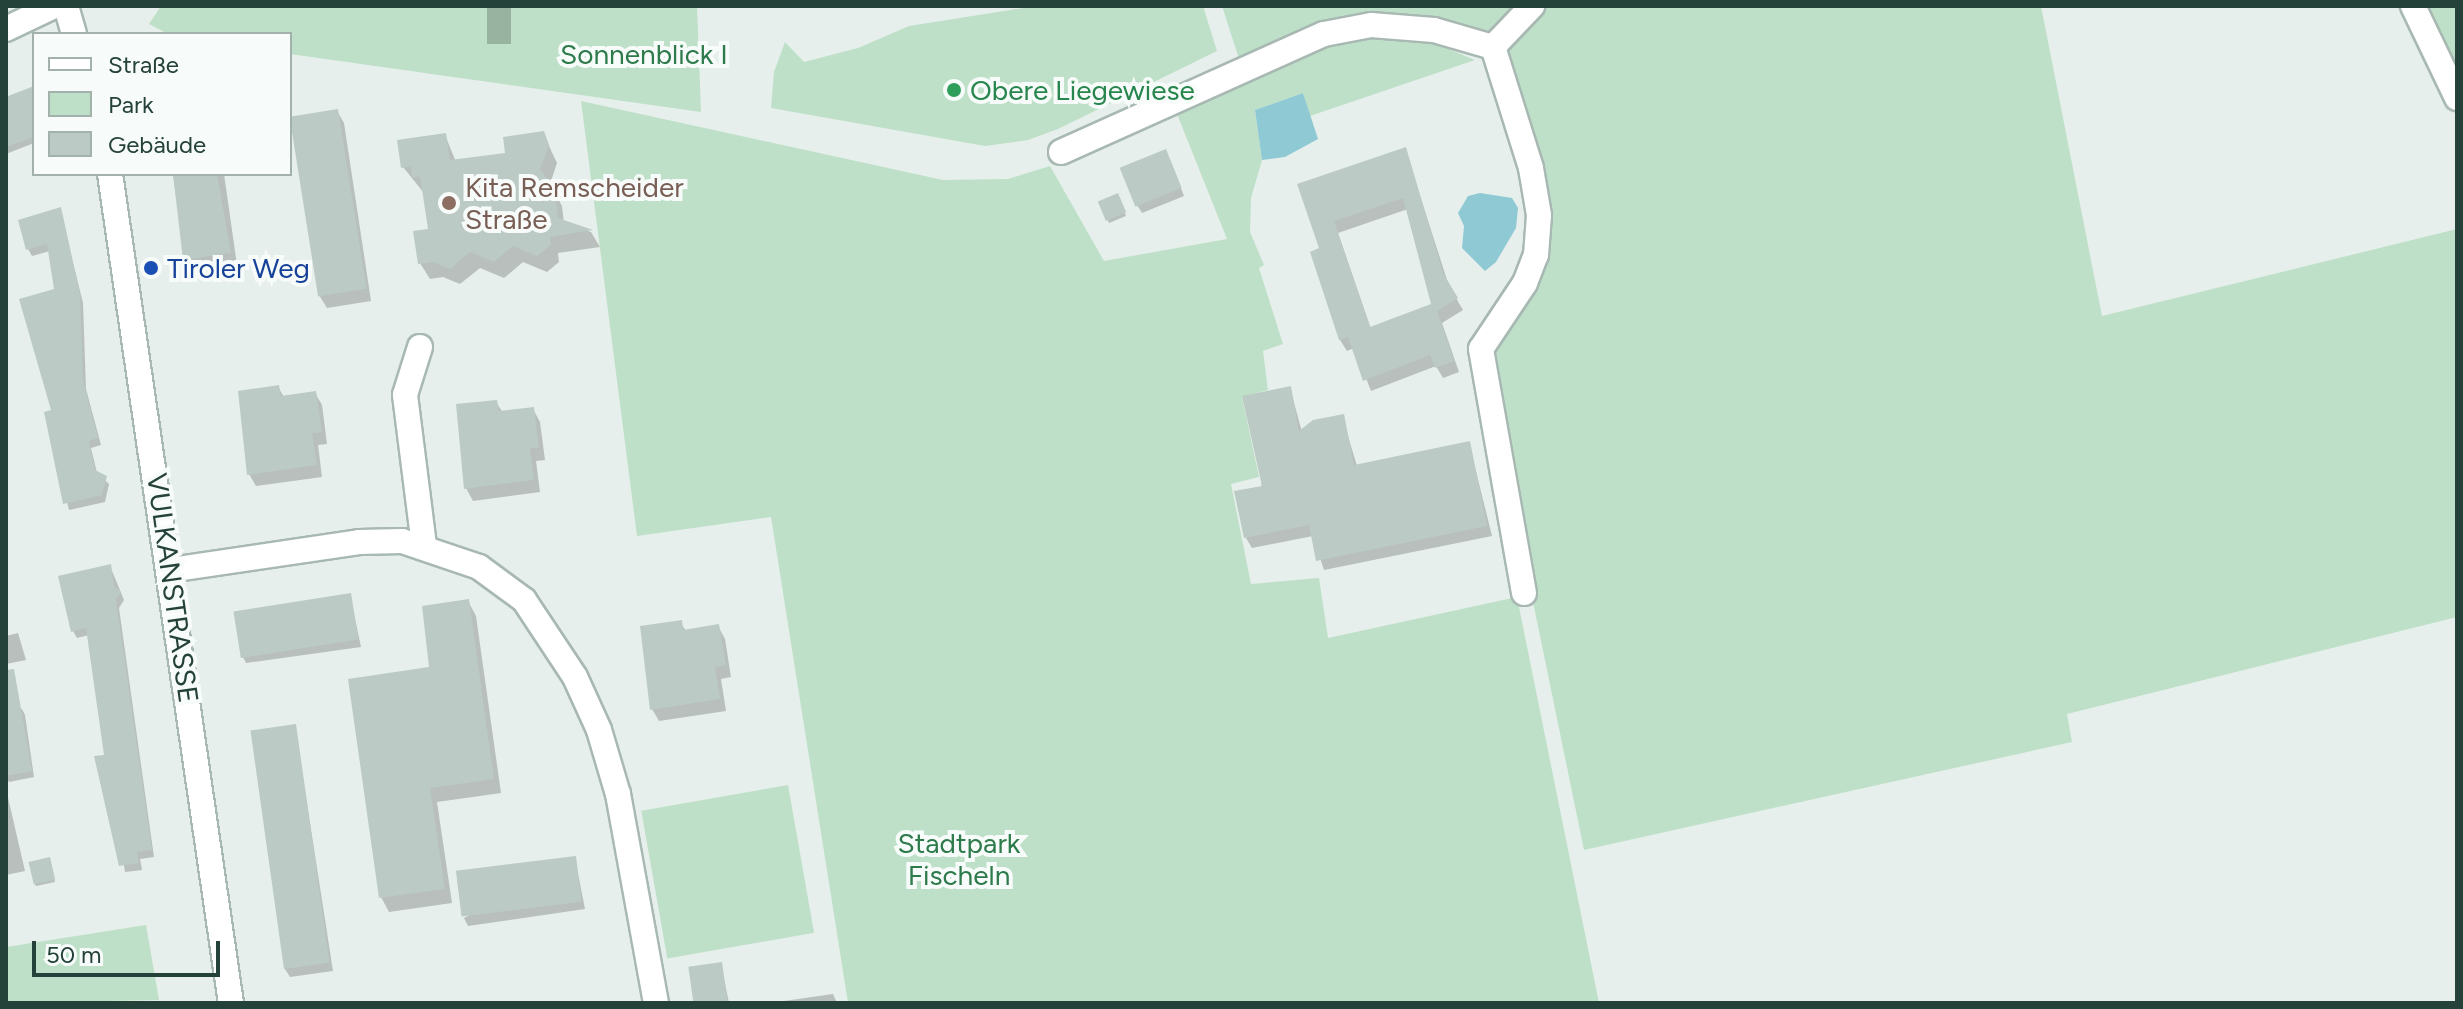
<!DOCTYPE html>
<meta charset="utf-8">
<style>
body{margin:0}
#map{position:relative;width:2463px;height:1009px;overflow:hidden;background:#e6efeb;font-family:Figtree,sans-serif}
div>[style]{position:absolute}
.green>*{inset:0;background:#bfe0c8;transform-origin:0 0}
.water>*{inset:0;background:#8ec9d4}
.shadow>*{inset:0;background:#0003;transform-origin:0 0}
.building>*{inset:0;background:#bbcac4;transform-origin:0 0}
.roads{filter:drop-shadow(2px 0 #a8b8b2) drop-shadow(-2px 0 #a8b8b2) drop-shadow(0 2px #a8b8b2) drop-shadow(0 -2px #a8b8b2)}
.minor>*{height:24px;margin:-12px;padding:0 12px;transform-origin:12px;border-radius:12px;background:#fff}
.dots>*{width:22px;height:22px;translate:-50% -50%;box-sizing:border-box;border:4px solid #f7fbf9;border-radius:50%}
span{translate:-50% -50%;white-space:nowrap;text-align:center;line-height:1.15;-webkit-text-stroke:8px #f7fbf9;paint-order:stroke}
.park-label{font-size:28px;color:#2d7a4b}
.leisure-label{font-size:28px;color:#27864d}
.left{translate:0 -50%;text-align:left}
.education-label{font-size:28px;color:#785e54}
.transit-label{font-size:28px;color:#164399}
.street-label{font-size:28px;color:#24423a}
.frame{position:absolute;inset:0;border:8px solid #24423a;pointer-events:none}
.legend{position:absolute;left:32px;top:32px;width:260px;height:144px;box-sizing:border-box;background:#f7fbf9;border:2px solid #a3b1ad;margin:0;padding:10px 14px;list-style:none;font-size:24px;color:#24423a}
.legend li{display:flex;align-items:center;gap:16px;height:40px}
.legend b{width:40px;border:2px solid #a3b1ad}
.scale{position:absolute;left:32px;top:941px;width:188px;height:36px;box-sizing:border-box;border:4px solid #24423a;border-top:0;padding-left:10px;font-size:24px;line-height:28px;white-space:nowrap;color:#24423a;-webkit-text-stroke:6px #f7fbf9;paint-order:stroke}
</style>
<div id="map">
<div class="green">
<div style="clip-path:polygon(161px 6px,697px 6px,701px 112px,290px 54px,290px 34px,168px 34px,149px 24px)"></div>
<div style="clip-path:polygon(1036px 6px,1203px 6px,1217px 51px,1058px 129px,1028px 140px,985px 146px,771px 108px,774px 72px,785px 42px,804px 62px,858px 48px,909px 26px)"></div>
<div style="clip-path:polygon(1222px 6px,1521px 6px,1496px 30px,1482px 35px,1415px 19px,1240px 62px)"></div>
<div style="clip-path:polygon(1542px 6px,2041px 6px,2102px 316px,2457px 229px,2457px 617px,2067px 714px,2072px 742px,1584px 850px,1502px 451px,1489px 350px,1543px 254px,1508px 66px,1511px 40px)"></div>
<div style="clip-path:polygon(2423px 6px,2457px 6px,2457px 77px)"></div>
<div style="clip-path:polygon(1370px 33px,1412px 34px,1475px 60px,1310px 116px,1303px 93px,1255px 110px,1262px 160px,1251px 198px,1250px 232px,1264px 265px,1259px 268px,1283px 344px,1263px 351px,1268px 390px,1242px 397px,1259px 477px,1231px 484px,1251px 584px,1319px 578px,1328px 638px,1517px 597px,1599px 1003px,848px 1003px,771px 517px,637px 536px,581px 101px,943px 180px,1008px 179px,1050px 166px,1104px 261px,1227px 239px,1175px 109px,1327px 43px)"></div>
<div style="left:788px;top:785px;width:150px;height:149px;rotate:80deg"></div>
<div style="clip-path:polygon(146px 925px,159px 1000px,6px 1003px,6px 947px)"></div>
</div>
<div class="water">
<div style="clip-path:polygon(1303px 93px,1318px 139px,1285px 157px,1262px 160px,1255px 110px)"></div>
<div style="clip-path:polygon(1480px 193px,1512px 198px,1518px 208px,1516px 228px,1496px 262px,1485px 271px,1462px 248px,1464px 226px,1458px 213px,1468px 196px)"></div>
</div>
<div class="shadow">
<div style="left:487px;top:6px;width:24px;height:38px"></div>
<div style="clip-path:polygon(34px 87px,34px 143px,6px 154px,6px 97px)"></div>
<div style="clip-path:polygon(337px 111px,344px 123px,371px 301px,327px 308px,319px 295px)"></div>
<div style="clip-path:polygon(543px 133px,557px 163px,550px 184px,562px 206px,564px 223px,591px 232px,600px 247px,558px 253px,559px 262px,547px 272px,523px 262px,504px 278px,480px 268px,460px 284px,443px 277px,430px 279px,420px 263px,430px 231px,424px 193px,403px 167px,445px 135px,456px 162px,508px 154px)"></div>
<div style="clip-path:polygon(evenodd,1405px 149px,1449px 286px,1463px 310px,1442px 323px,1459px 372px,1443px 378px,1436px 366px,1371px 391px,1354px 348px,1347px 351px,1340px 340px,1313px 253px,1322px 250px,1300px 185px,1405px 149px,1408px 209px,1433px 305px,1371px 329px,1338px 233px,1408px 209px)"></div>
<div style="clip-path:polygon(1170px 160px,1184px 196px,1142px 213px,1137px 205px)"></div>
<div style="clip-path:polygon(173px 174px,224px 174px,237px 265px,192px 271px,185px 259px)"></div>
<div style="clip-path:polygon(1119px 199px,1126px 216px,1109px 223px,1100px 202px)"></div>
<div style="clip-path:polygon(60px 210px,83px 303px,86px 389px,101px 445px,91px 448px,97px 473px,109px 484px,105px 502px,69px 510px,46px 414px,53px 412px,56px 290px,50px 251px,32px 256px,28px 249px)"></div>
<div style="clip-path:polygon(278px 387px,284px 397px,315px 393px,322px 405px,327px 444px,318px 445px,322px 477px,256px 486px,249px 474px)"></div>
<div style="clip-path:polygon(1290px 388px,1302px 432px,1342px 416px,1357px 466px,1469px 443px,1492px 536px,1324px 570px,1313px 536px,1252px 548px,1246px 538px)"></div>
<div style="clip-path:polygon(496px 402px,503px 413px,533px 409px,540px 422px,545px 460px,536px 461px,540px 492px,473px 501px,466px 488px)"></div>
<div style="clip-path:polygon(110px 566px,124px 600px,119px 608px,154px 857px,140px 859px,142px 870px,125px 872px,89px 635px,77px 638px,73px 631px)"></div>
<div style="clip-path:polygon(350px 595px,361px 647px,246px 663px,242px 655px)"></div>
<div style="clip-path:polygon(468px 601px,476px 616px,501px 793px,437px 802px,452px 903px,389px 912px,381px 897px,431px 669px)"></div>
<div style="clip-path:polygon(680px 622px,686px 631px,718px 626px,725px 639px,731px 677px,721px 679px,726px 711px,659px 721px,652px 709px)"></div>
<div style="clip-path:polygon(18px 633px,26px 660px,6px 664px,6px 636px)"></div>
<div style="clip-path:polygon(6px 707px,22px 709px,25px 715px,34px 777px,9px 782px,6px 777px)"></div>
<div style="clip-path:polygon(295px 726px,333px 971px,290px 977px,285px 969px)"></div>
<div style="clip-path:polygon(6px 789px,25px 871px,6px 875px)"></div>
<div style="clip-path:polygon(575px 858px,585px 909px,468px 926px,464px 918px)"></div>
<div style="clip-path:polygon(49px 859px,55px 882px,36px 886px,34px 883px)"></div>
<div style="clip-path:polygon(721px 964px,729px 1003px,706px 1003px)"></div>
<div style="clip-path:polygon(833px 994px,837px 1003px,770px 1003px)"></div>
</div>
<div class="building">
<div style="clip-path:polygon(34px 86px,34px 137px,6px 147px,6px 97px)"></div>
<div style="left:338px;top:109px;width:182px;height:49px;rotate:81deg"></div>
<div style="clip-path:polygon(544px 131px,549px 145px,540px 169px,554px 187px,558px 218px,593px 230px,550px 237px,551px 245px,537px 256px,513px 246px,494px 262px,470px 252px,450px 269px,433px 262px,418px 264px,413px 231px,428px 229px,420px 176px,412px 178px,411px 166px,401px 168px,397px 140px,446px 133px,450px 160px,505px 153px,503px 137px)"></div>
<div style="clip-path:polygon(evenodd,1406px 147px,1443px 273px,1458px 298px,1437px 311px,1454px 361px,1435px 368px,1430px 355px,1363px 381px,1348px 337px,1339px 340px,1310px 252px,1319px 248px,1297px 184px,1406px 147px,1403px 198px,1431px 304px,1370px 327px,1334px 221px,1403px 198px)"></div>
<div style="left:1166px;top:149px;width:42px;height:50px;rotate:68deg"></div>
<div style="clip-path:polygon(173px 174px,217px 174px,231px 253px,183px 260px)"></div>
<div style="left:1118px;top:193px;width:21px;height:22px;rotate:67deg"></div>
<div style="clip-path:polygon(61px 207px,80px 294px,83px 380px,98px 438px,89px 441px,95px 470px,107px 476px,102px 495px,63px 504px,44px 412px,51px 410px,19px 299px,54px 289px,47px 244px,26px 250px,18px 220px)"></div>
<div style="clip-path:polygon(279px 385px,281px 396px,316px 391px,322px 432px,312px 433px,317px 465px,247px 475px,238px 391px)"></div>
<div style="clip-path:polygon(1291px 386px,1299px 431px,1313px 420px,1344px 414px,1354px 465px,1470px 441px,1487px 526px,1316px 561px,1309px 525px,1244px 538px,1234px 491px,1262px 486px,1242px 396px)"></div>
<div style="clip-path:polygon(497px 400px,499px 411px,534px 407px,539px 448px,530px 448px,534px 480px,464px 489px,456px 404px)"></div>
<div style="clip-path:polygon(111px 564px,114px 586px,121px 592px,116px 600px,152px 850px,137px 852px,139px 863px,119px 866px,94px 756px,104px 755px,86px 628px,71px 632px,58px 576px)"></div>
<div style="left:351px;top:593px;width:47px;height:119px;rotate:81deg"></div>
<div style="clip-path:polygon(469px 599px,494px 779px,430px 788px,445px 889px,379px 898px,348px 679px,429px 667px,422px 606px)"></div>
<div style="clip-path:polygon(682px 620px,683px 630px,719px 624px,726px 665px,715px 667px,720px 699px,650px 710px,640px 626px)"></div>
<div style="clip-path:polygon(14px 669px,32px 771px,6px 776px,6px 670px)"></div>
<div style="left:296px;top:724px;width:241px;height:46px;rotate:82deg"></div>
<div style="left:576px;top:856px;width:46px;height:121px;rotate:83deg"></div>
<div style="left:50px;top:857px;width:23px;height:22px;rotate:77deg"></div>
<div style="left:722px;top:962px;width:41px;height:34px;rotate:82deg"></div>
</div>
<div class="roads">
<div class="minor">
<div style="left:66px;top:6px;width:29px;rotate:74deg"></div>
<div style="left:2413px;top:6px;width:102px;rotate:64.4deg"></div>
<div style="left:6px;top:29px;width:53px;rotate:-25.6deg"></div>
<div style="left:1061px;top:152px;width:288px;rotate:-24.2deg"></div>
<div style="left:1324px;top:34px;width:48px;rotate:-10.8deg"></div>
<div style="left:1371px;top:25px;width:63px;rotate:4.5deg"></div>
<div style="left:1434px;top:30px;width:61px;rotate:16.1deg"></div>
<div style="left:110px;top:174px;width:838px;rotate:81.7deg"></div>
<div style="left:420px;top:347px;width:50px;rotate:107.4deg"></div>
<div style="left:405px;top:395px;width:151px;rotate:82.8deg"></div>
<div style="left:170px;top:570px;width:191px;rotate:-8.4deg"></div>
<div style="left:359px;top:542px;width:43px;rotate:-1.3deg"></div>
<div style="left:402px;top:541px;width:81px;rotate:18.7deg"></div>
<div style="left:479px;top:567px;width:56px;rotate:36.3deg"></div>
<div style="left:524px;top:600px;width:92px;rotate:56.5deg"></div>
<div style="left:575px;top:677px;width:58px;rotate:65.6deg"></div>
<div style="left:599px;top:730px;width:67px;rotate:73.5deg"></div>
<div style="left:618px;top:794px;width:212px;rotate:79.7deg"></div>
<div style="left:1524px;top:593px;width:248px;rotate:-100deg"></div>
<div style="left:1481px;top:349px;width:79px;rotate:-56.3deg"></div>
<div style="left:1525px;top:283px;width:30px;rotate:-69deg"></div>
<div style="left:1536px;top:255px;width:40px;rotate:-85.7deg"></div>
<div style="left:1539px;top:215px;width:48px;rotate:-99.7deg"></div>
<div style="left:1531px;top:168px;width:127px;rotate:-107.4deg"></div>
<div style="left:1493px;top:47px;width:57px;rotate:-46.4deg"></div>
</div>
</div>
<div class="dots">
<div style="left:954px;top:90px;background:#2e9e5b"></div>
<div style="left:449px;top:203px;background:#8d6e63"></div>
<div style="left:151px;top:268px;background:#1a4fb4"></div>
</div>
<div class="park-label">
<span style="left:644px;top:54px">Sonnenblick I</span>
<span style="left:959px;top:859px">Stadtpark<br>Fischeln</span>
</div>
<div class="leisure-label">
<span class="left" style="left:970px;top:90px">Obere Liegewiese</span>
</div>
<div class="education-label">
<span class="left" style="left:465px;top:203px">Kita Remscheider<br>Straße</span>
</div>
<div class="transit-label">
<span class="left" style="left:167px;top:268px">Tiroler Weg</span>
</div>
<div class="street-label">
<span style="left:173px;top:588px;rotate:82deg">VULKANSTRASSE</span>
</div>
<div class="frame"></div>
<ul class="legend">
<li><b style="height:10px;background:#fff"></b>Straße</li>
<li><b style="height:22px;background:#bfe0c8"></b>Park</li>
<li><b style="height:22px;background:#bbcac4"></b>Gebäude</li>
</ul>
<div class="scale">50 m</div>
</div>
